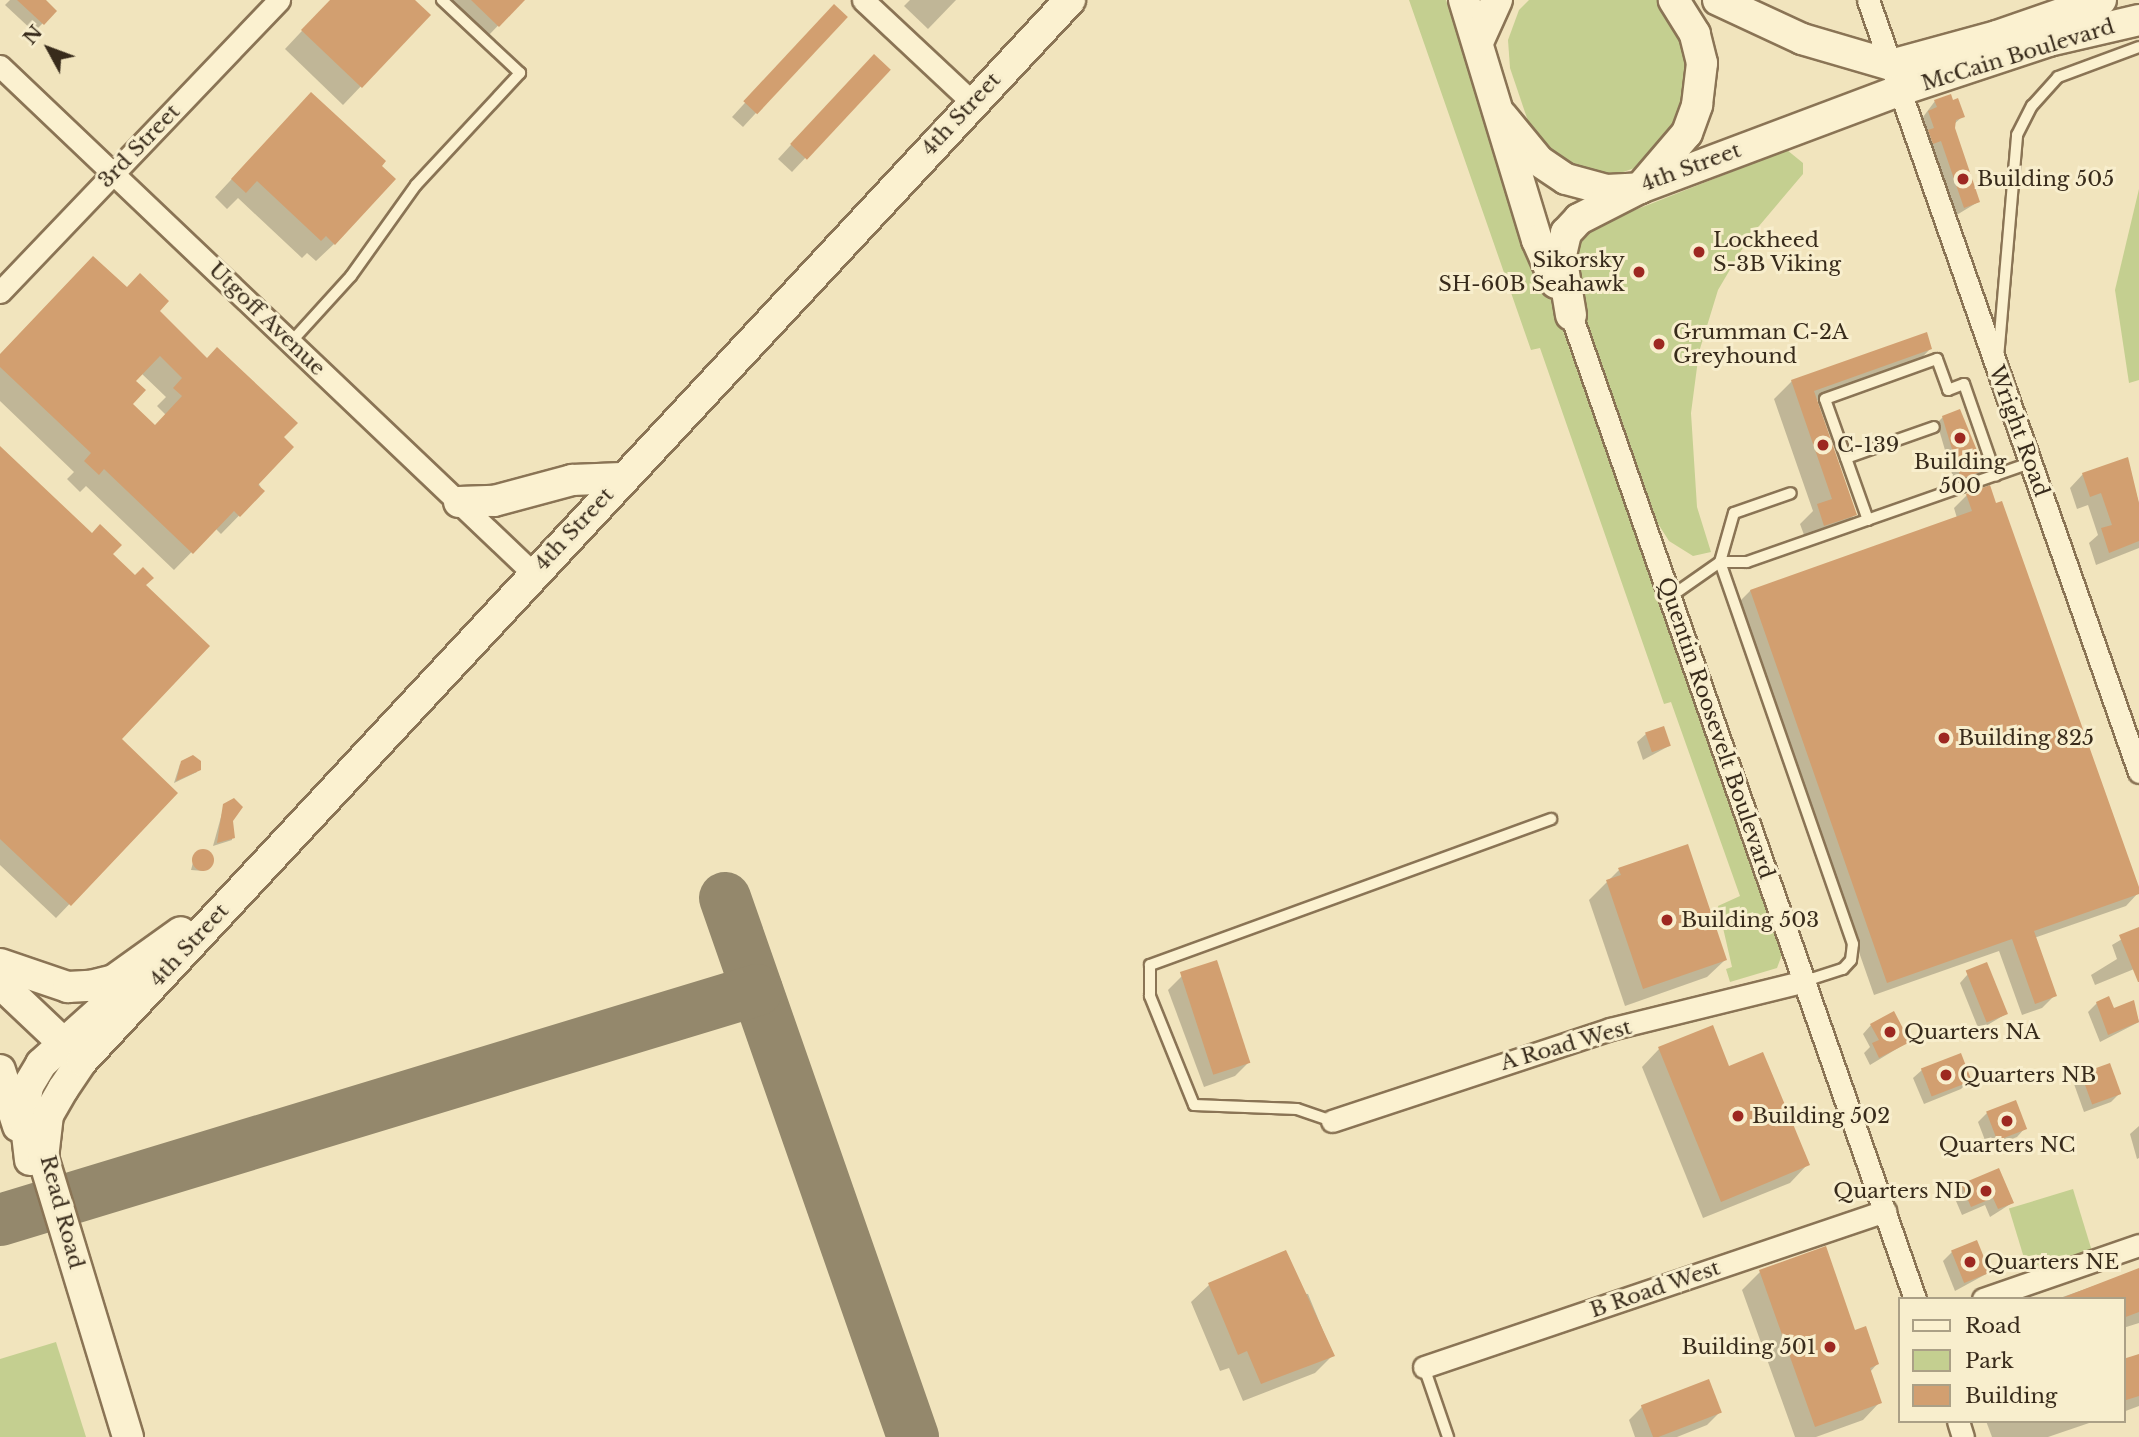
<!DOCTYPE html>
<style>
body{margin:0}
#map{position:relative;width:2139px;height:1437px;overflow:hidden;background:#f1e4bd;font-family:"Libre Baskerville",serif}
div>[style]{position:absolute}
.green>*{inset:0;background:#c4cf90;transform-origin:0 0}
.shadow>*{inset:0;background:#0003}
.taxiway>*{height:52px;margin:-26px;padding:0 26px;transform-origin:26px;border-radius:26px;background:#94886c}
.building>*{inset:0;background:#d29f70;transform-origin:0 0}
.round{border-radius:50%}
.roads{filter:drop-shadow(2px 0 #8a7455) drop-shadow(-2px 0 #8a7455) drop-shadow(0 2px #8a7455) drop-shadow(0 -2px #8a7455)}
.lane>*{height:10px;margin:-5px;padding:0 5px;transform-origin:5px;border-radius:5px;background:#fbf1d0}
.street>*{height:21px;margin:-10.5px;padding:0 10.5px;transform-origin:10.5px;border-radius:10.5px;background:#fbf1d0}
.secondary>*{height:30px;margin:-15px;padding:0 15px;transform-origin:15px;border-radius:15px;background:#fbf1d0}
.dots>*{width:19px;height:19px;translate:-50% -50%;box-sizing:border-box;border:4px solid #f8eecd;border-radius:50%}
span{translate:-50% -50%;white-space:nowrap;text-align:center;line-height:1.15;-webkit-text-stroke:6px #f8eecd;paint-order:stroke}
.street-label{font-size:21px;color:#382b1b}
.poi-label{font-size:21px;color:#382b1b}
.left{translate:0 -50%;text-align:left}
.right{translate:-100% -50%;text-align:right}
.legend{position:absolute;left:1898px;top:1297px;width:228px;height:126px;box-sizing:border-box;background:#f8eecd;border:2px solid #aba086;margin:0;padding:9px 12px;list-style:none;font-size:21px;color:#382b1b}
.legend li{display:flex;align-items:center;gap:14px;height:35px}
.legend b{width:35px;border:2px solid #aba086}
.north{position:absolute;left:14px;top:14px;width:70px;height:70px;-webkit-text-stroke:5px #f8eecd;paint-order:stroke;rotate:311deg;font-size:19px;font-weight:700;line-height:28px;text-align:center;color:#382b1b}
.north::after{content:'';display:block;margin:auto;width:24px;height:32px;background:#382b1b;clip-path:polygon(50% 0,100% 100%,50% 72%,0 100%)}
</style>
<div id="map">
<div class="green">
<div style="clip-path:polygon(1409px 0,1446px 0,1783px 952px,1777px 968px,1730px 982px,1726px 969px,1732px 967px,1718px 906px,1740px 896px,1671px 702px,1664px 704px,1540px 348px,1531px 350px)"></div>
<div style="clip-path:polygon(1529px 0,1666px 0,1687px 31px,1691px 109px,1646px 164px,1609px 177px,1558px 163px,1530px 127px,1510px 68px,1508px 40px,1519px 10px)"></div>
<div style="clip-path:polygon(1787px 150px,1803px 163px,1803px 174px,1748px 239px,1718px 290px,1699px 352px,1691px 413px,1697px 507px,1711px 552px,1693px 556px,1669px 541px,1655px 519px,1576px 291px,1572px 270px,1579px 238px,1587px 229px)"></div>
<div style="clip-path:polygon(2139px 189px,2139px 380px,2129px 383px,2115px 290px)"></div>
<div style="left:2073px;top:1189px;width:65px;height:67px;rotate:73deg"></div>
<div style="clip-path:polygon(56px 1342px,86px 1437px,0 1437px,0 1359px)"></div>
</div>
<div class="shadow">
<div style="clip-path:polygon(10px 0,43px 0,55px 11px,34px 32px,5px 5px)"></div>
<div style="clip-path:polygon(331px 0,413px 0,429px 15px,343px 105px,285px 49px)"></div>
<div style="clip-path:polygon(446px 0,523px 0,486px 38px)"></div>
<div style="clip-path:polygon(910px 0,956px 0,928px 29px,904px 6px)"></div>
<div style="clip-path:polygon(845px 17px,743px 127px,732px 117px,821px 20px)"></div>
<div style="clip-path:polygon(861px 69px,888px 70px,792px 172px,778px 159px)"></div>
<div style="clip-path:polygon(1935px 101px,1963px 116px,1953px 125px,1978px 202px,1955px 216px,1932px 148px,1924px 151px,1920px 121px)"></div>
<div style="clip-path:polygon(294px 112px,334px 244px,316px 261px,307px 253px,302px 258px,238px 198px,227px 209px,215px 197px)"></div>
<div style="clip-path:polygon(evenodd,126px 289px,157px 311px,263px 491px,221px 534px,215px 528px,174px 570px,86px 486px,80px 492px,67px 479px,74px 472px,0 401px,0 355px,126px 289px,141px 373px,166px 397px,157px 406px,166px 415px,155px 427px,130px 404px,133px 381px,141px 373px)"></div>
<div style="clip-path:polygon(1930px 349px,1913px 367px,1816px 401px,1855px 514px,1837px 532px,1807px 543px,1800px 524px,1813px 511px,1774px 399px,1792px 381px)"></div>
<div style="clip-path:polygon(1943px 417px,1983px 470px,1977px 476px,1955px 484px,1937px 423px)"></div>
<div style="clip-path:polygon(0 449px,144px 586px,119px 739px,176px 793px,56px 918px,0 865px)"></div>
<div style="clip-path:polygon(2127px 459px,2139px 504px,2139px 548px,2096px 565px,2089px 543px,2098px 535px,2088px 505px,2077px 509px,2070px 488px,2083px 474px)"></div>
<div style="clip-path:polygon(1967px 495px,2139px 892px,2126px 906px,2034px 938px,2055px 995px,2042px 1008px,2022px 1015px,1999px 951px,1874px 995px,1737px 604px,1750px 591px,1957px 518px,1954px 508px)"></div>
<div style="clip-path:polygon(1646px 734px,1669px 746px,1643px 760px,1637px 742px)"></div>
<div style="clip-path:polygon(197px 760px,197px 772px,174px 783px,180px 764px)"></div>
<div style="clip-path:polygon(224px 806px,232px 820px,232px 840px,213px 846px)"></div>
<div style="clip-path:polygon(210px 852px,204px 871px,191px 870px,195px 855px)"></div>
<div style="clip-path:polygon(1619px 870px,1725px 960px,1707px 977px,1625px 1006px,1589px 900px)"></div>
<div style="clip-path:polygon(2139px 929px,2139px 967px,2095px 985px,2091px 975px,2117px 959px,2112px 945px)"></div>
<div style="clip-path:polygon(1968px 974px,2006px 1014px,1979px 1030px,1960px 983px)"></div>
<div style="clip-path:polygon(1182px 976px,1248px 1063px,1235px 1076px,1204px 1087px,1168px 990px)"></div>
<div style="clip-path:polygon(2133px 1002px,2139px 1022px,2100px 1042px,2088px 1012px,2097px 1003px,2113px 1010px)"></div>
<div style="clip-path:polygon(1871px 1025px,1908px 1042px,1870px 1065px,1864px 1053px,1870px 1047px,1863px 1034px)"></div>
<div style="clip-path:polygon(1659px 1049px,1728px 1068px,1807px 1165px,1790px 1183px,1703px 1218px,1642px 1067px)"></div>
<div style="clip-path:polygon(1922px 1070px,1970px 1080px,1961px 1089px,1924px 1104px,1913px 1078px)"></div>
<div style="clip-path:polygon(2082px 1076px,2119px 1094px,2111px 1102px,2084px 1112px,2074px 1084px)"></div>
<div style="clip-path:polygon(1987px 1113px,2025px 1128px,2017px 1137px,1988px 1148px,1978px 1122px)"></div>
<div style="clip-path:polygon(2139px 1126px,2139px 1158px,2137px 1159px,2130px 1134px)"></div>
<div style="clip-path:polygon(1962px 1186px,2012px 1203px,1990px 1217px,1985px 1205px,1962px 1215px,1953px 1194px)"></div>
<div style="clip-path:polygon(1952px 1252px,1988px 1273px,1955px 1291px,1943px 1261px)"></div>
<div style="clip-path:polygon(2139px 1270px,2139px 1323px,2123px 1328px,2123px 1299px,2057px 1299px)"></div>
<div style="clip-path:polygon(1760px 1272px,1854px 1332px,1877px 1364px,1870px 1372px,1880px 1402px,1863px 1420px,1816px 1437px,1795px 1437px,1742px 1290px)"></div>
<div style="clip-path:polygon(1209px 1285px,1308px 1294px,1333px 1355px,1315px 1373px,1243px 1401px,1229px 1368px,1220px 1371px,1191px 1302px)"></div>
<div style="clip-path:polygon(2139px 1355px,2139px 1406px,2123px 1412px,2123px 1360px)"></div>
<div style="clip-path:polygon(1642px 1407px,1720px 1412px,1707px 1425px,1677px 1437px,1635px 1437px,1629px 1420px)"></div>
<div style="clip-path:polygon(1986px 1421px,2095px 1421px,2048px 1437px,1992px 1437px)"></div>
</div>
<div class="taxiway">
<div style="left:725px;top:898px;width:571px;rotate:70.77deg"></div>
<div style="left:0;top:1220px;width:791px;rotate:-16.9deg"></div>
</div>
<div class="building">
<div style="clip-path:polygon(17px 0,46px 0,57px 11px,44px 25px)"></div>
<div style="clip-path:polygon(330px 0,415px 0,431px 15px,362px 88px,301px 30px)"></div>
<div style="clip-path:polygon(471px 0,525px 0,499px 27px)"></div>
<div style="left:834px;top:4px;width:19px;height:133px;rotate:43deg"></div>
<div style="left:874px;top:54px;width:23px;height:123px;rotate:43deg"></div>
<div style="clip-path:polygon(311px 92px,386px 161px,382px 166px,396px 179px,335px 245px,326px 236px,321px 241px,257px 181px,246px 193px,231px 179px)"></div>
<div style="clip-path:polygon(1951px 94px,1953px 100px,1958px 98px,1965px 117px,1956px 120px,1955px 128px,1980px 202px,1964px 208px,1941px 141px,1933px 144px,1928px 130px,1934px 128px,1928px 111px,1937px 107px,1934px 100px)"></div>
<div style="clip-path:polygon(evenodd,93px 256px,127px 287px,140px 273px,169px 301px,160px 311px,207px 358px,217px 347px,298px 423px,284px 437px,294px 447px,258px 485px,265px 491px,240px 517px,234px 511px,193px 554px,104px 469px,99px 475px,84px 461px,91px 453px,0 367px,0 354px,93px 256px,160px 356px,182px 378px,173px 388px,182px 396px,155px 425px,133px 404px,146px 390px,136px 381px,160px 356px)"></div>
<div style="clip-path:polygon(1927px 332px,1932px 349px,1814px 391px,1857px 515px,1824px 526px,1817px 504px,1832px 499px,1791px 380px)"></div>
<div style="clip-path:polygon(1960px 409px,1985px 470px,1961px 479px,1942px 416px)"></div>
<div style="clip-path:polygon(0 446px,92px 533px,100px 524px,122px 545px,113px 554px,135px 575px,143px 567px,154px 578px,146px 585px,210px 646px,122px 739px,178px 793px,71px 906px,0 839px)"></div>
<div style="clip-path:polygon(2128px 457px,2139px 503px,2139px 541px,2109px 553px,2101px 528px,2112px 525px,2101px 493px,2090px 497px,2082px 473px)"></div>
<div style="clip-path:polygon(1990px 485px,1996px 503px,2002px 501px,2139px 887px,2139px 894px,2034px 931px,2057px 996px,2035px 1004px,2012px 939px,1887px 983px,1750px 590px,1972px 511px,1966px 494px)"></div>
<div style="left:1664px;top:726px;width:21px;height:20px;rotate:71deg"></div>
<div style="clip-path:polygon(193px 755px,201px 761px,201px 770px,176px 781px,181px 761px)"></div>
<div style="clip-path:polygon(234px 798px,243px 807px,233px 821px,235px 838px,217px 843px,223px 804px)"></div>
<div style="clip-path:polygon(1688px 844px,1727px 960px,1643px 989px,1606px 880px,1621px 875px,1618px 868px)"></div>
<div class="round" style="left:192px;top:849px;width:22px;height:22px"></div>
<div style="clip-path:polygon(2139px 927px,2139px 982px,2138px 982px,2119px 935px)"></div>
<div style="left:1217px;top:960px;width:108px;height:39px;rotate:72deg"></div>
<div style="left:1987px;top:962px;width:56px;height:23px;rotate:68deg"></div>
<div style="clip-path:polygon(2109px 996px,2114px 1008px,2134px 1000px,2139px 1022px,2108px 1035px,2096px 1002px)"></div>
<div style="clip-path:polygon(1894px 1011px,1910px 1042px,1879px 1058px,1872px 1043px,1879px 1040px,1870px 1024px)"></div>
<div style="clip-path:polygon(1713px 1025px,1729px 1066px,1763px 1052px,1810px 1165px,1721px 1202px,1658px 1047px)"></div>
<div style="left:1961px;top:1053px;width:30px;height:43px;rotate:69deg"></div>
<div style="left:2110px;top:1063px;width:33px;height:31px;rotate:70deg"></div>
<div style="left:2016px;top:1100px;width:31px;height:32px;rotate:69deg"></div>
<div style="clip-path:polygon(1999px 1168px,2014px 1203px,1998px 1209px,1993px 1198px,1971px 1207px,1961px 1184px)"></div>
<div style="left:1977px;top:1240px;width:35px;height:28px;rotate:68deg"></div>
<div style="clip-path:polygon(1826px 1246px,1855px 1330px,1866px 1326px,1879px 1364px,1870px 1368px,1882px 1403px,1815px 1427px,1759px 1270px)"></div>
<div style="clip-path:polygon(1286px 1250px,1335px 1356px,1261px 1384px,1247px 1351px,1238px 1355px,1208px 1283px)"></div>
<div style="clip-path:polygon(2139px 1268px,2139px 1312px,2123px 1318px,2123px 1299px,2059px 1299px)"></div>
<div style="clip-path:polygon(2139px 1354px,2139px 1396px,2123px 1401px,2123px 1359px)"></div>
<div style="left:1709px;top:1379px;width:36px;height:73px;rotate:69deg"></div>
</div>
<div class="roads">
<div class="lane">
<div style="left:291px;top:342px;width:89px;rotate:-47.7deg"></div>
<div style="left:351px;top:276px;width:112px;rotate:-54.5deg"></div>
<div style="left:416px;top:185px;width:153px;rotate:-47.1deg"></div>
<div style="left:520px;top:73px;width:107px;rotate:-136.9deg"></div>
<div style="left:1998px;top:358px;width:224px;rotate:-85.1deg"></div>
<div style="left:2017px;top:135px;width:33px;rotate:-63deg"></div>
<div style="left:2032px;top:106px;width:39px;rotate:-48deg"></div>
<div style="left:2058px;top:77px;width:86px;rotate:-20.3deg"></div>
<div style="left:1846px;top:458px;width:93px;rotate:-19.4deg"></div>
<div style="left:1868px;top:520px;width:128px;rotate:-109.6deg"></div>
<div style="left:1825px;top:399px;width:119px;rotate:-19.7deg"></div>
<div style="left:1937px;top:359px;width:33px;rotate:70deg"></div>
<div style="left:1948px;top:390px;width:17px;rotate:-21deg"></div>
<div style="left:1964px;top:384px;width:97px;rotate:70.8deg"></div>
<div style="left:1670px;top:597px;width:61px;rotate:-35deg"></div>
<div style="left:1720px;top:562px;width:51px;rotate:-74.1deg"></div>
<div style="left:1734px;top:513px;width:60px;rotate:-19.3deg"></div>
<div style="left:1805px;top:981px;width:40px;rotate:-18deg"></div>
<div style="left:1843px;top:969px;width:12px;rotate:-48deg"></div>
<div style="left:1851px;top:960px;width:16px;rotate:-83deg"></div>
<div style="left:1853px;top:944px;width:404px;rotate:-109.2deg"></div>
<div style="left:1720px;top:562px;width:27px"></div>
<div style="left:1747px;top:562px;width:300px;rotate:-19.3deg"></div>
<div style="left:1332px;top:1121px;width:37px;rotate:-161deg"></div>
<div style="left:1297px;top:1109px;width:103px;rotate:-177.8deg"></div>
<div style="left:1194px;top:1105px;width:118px;rotate:-112deg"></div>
<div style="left:1150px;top:996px;width:31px;rotate:-90deg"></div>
<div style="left:1150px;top:965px;width:427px;rotate:-20deg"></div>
<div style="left:1424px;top:1367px;width:74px;rotate:71.1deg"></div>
</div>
<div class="street">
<div style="left:863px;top:0;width:149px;rotate:43.1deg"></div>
<div style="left:1868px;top:0;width:818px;rotate:70.66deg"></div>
<div style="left:0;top:66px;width:736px;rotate:43.57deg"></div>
<div style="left:0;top:292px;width:404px;rotate:-46.3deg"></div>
<div style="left:1571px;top:315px;width:1042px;rotate:70.73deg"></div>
<div style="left:1332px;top:1121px;width:293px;rotate:-18.3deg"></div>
<div style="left:1610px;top:1029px;width:201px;rotate:-13.8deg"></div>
<div style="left:1983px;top:1299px;width:165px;rotate:-19.1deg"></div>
<div style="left:1424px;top:1367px;width:487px;rotate:-18.7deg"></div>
<div style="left:1958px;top:1421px;width:17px;rotate:73deg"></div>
</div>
<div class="secondary">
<div style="left:1464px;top:0;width:251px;rotate:73.1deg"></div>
<div style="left:1537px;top:240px;width:47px;rotate:66.2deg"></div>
<div style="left:1718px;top:0;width:93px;rotate:24.9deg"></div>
<div style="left:1802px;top:39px;width:93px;rotate:16.3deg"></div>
<div style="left:1891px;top:65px;width:110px;rotate:-15.3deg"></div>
<div style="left:1997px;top:36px;width:110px;rotate:-19.1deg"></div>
<div style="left:1478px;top:42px;width:46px;rotate:-65.7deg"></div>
<div style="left:1502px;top:116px;width:58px;rotate:50.6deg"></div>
<div style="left:1539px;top:161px;width:32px;rotate:34deg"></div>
<div style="left:1566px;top:179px;width:42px;rotate:15deg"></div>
<div style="left:1607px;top:190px;width:33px;rotate:-3deg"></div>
<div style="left:1640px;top:188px;width:276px;rotate:-20.6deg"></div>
<div style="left:1898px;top:91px;width:159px;rotate:-18.3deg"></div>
<div style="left:2049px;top:41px;width:92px;rotate:-13.1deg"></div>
<div style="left:1571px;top:315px;width:61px;rotate:-99.5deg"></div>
<div style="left:1561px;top:255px;width:23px;rotate:-77deg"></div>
<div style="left:1566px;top:233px;width:19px;rotate:-47deg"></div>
<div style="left:1579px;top:219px;width:68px;rotate:-26.9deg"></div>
<div style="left:1640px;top:188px;width:72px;rotate:-49.5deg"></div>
<div style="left:1687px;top:133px;width:30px;rotate:-70deg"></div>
<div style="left:1697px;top:105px;width:42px;rotate:-83.2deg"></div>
<div style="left:1702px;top:63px;width:30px;rotate:-104deg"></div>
<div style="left:1695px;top:34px;width:40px;rotate:-122deg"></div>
<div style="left:459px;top:502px;width:35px;rotate:-2deg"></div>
<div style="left:494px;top:501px;width:81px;rotate:-15.1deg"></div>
<div style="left:572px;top:480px;width:50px;rotate:-2.3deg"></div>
<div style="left:0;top:964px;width:72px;rotate:18.7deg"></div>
<div style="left:68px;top:987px;width:22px;rotate:-3deg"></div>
<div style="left:90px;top:986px;width:25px;rotate:-14deg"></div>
<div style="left:114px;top:980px;width:82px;rotate:-35.6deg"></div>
<div style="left:0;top:983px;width:106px;rotate:43.5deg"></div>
<div style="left:0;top:1070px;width:59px;rotate:72.2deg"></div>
<div style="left:30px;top:1160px;width:51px;rotate:-96.7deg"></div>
<div style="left:24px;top:1109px;width:23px;rotate:-80deg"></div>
<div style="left:28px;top:1086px;width:26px;rotate:-59deg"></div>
<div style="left:41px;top:1064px;width:118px;rotate:-41.9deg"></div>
<div style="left:128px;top:1437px;width:292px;rotate:-106.9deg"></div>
<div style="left:43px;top:1158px;width:43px;rotate:-83.4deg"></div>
<div style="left:48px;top:1115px;width:30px;rotate:-60deg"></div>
<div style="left:63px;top:1089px;width:34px;rotate:-56deg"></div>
<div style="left:82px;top:1061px;width:1450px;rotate:-47.04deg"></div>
</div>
</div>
<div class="dots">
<div style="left:1963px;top:179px;background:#9d2821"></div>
<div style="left:1699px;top:252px;background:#9d2821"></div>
<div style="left:1639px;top:272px;background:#9d2821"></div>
<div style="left:1659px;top:344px;background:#9d2821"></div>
<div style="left:1960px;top:438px;background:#9d2821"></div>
<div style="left:1823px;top:445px;background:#9d2821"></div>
<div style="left:1944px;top:738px;background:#9d2821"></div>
<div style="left:1667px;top:920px;background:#9d2821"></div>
<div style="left:1890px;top:1032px;background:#9d2821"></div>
<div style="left:1946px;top:1075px;background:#9d2821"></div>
<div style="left:1738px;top:1116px;background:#9d2821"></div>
<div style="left:2007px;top:1121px;background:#9d2821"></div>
<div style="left:1986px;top:1191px;background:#9d2821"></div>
<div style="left:1970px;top:1262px;background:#9d2821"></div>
<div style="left:1830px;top:1347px;background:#9d2821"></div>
</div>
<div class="street-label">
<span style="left:2018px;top:55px;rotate:-17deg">McCain Boulevard</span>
<span style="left:961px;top:114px;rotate:-47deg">4th Street</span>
<span style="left:139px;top:146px;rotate:-46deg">3rd Street</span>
<span style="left:1691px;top:167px;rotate:-20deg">4th Street</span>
<span style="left:267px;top:319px;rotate:44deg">Utgoff Avenue</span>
<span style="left:2019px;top:431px;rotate:70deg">Wright Road</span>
<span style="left:574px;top:529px;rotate:-47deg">4th Street</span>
<span style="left:1716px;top:728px;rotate:71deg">Quentin Roosevelt Boulevard</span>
<span style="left:189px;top:945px;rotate:-47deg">4th Street</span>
<span style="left:1566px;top:1045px;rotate:-16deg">A Road West</span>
<span style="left:62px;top:1212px;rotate:75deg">Read Road</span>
<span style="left:1655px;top:1289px;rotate:-19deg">B Road West</span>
</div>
<div class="poi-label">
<span class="left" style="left:1977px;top:179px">Building 505</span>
<span class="left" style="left:1713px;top:252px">Lockheed<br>S-3B Viking</span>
<span class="right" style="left:1625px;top:272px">Sikorsky<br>SH-60B Seahawk</span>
<span class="left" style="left:1673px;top:344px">Grumman C-2A<br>Greyhound</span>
<span class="left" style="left:1837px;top:445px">C-139</span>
<span style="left:1960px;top:474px">Building<br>500</span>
<span class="left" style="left:1958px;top:738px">Building 825</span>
<span class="left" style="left:1681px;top:920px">Building 503</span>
<span class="left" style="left:1904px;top:1032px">Quarters NA</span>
<span class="left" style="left:1960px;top:1075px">Quarters NB</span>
<span class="left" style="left:1752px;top:1116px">Building 502</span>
<span style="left:2007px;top:1145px">Quarters NC</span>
<span class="right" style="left:1972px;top:1191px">Quarters ND</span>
<span class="left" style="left:1984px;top:1262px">Quarters NE</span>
<span class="right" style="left:1816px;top:1347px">Building 501</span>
</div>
<ul class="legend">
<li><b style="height:9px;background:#fbf1d0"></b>Road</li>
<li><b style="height:19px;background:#c4cf90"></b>Park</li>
<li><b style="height:19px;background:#d29f70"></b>Building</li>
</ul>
<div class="north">N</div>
</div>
